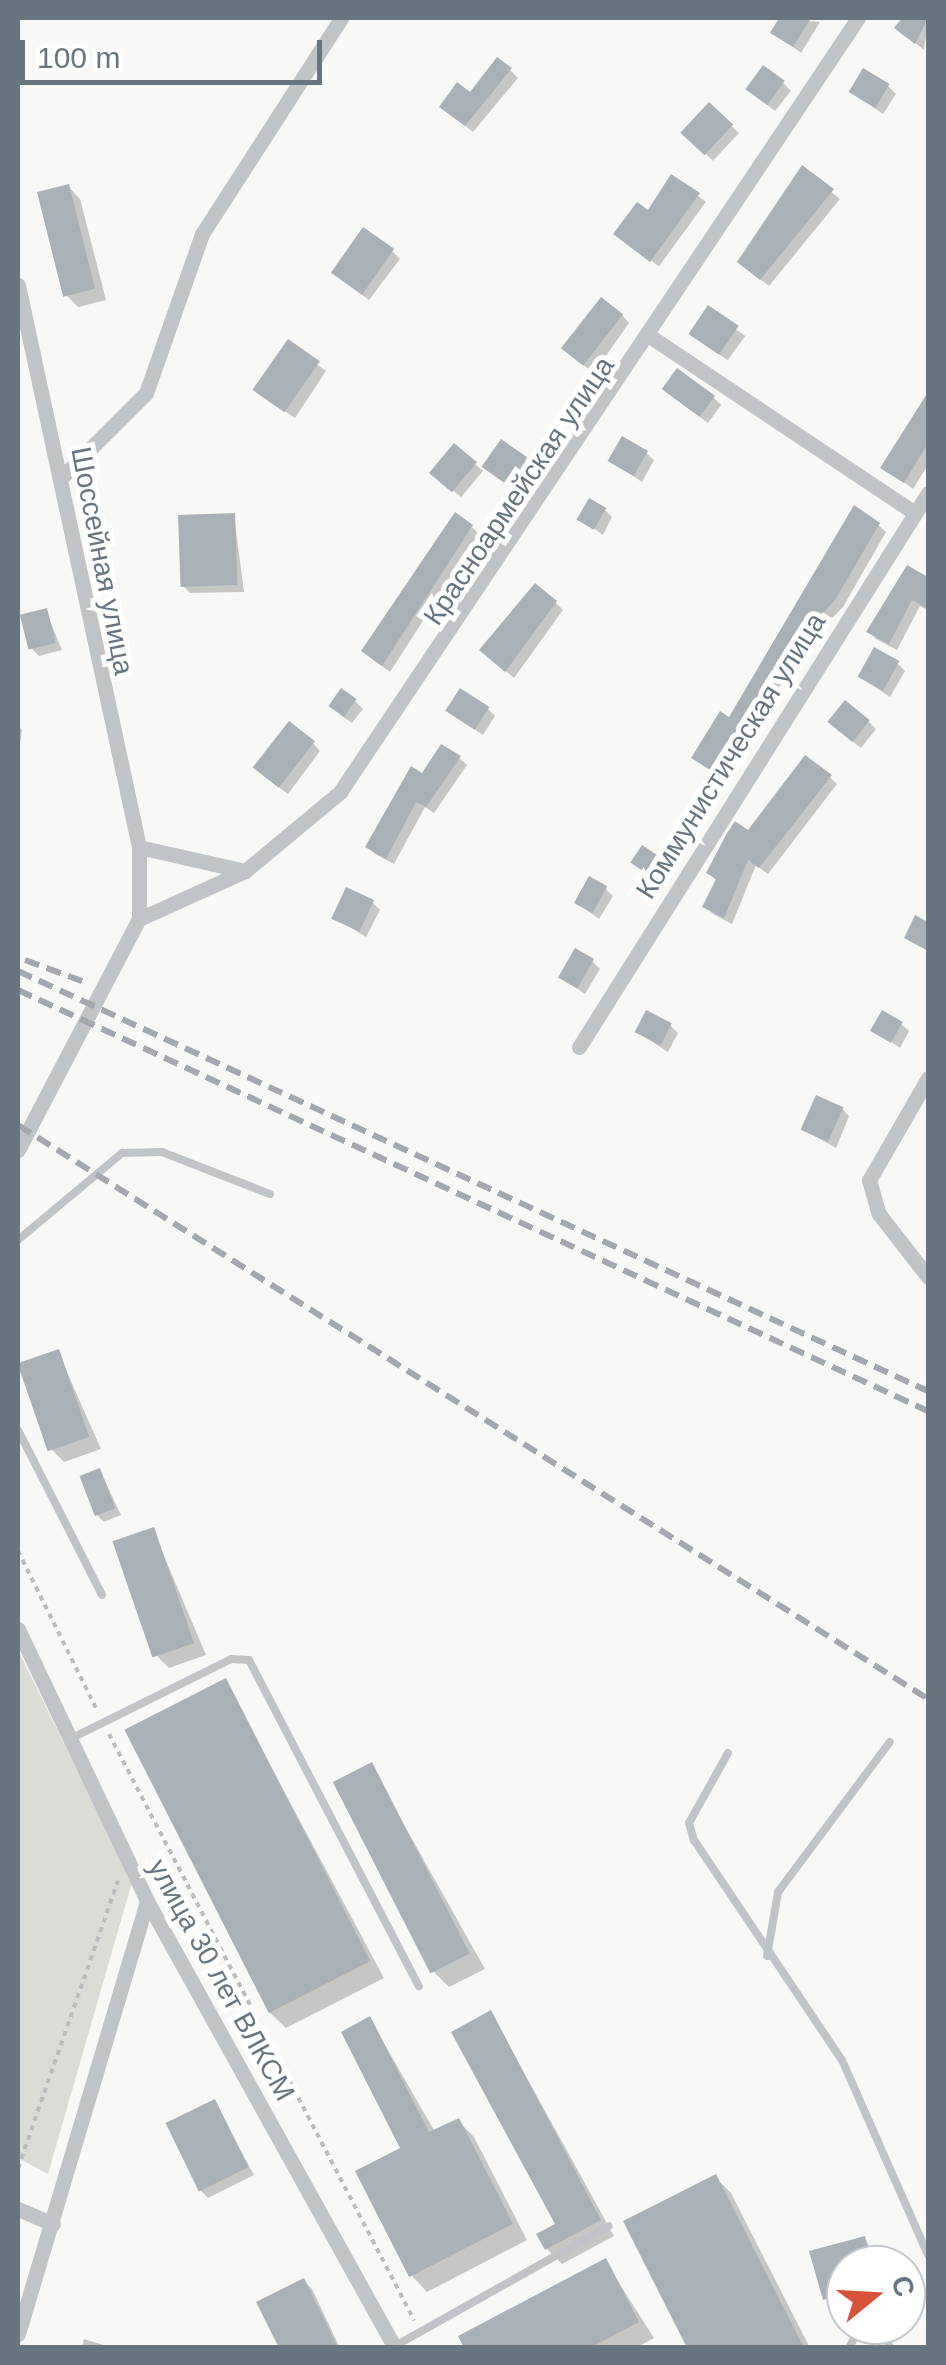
<!DOCTYPE html>
<meta charset="utf-8">
<style>
body{margin:0}
#map{position:relative;width:946px;height:2365px;overflow:hidden;background:#f8f8f6;font-family:Helvetica,sans-serif}
div>[style]{position:absolute}
.green>*{inset:0;background:#d9ddd5}
.shadow>*{inset:0;background:#0003;transform-origin:0 0}
.building>*{inset:0;background:#aab1b6;transform-origin:0 0}
.path>*{height:4px;margin-top:-2px;transform-origin:0;background:repeating-linear-gradient(90deg,#babdbf 0 5px,transparent 0 10px)}
.lane>*{height:8px;margin:-4px;padding:0 4px;transform-origin:4px;border-radius:4px;background:#c0c4c7}
.street>*{height:15px;margin:-7.5px;padding:0 7.5px;transform-origin:7.5px;border-radius:7.5px;background:#c0c4c7}
.rail>*{height:6px;margin-top:-3px;transform-origin:0;background:repeating-linear-gradient(90deg,#a2a8ad 0 15px,transparent 0 23px)}
span{translate:-50% -50%;white-space:nowrap;text-align:center;line-height:1.15;-webkit-text-stroke:10px #fff;paint-order:stroke}
.street-label{font-size:28px;color:#66757f}
.frame{position:absolute;inset:0;border:20px solid #66757f;pointer-events:none}
.north{position:absolute;left:826px;top:2245px;width:100px;height:100px;box-sizing:border-box;background:#fff;border:2px solid #c2c8cc;border-radius:50%;rotate:72deg;font-size:28px;font-weight:700;line-height:40px;text-align:center;color:#66757f}
.north::after{content:'';display:block;margin:auto;width:35px;height:45px;background:#d65239;clip-path:polygon(50% 0,100% 100%,50% 72%,0 100%)}
.scale{position:absolute;left:20px;top:40px;width:302px;height:45px;box-sizing:border-box;border:5px solid #66757f;border-top:0;padding-left:12px;font-size:30px;line-height:35px;white-space:nowrap;color:#66757f;-webkit-text-stroke:8px #fff;paint-order:stroke}
</style>
<div id="map">
<div class="green">
<div style="clip-path:polygon(18px 1650px,132px 1882px,48px 2174px,18px 2158px)"></div>
</div>
<div class="shadow">
<div style="clip-path:polygon(782px 18px,820px 22px,801px 53px,773px 32px)"></div>
<div style="clip-path:polygon(905px 18px,928px 23px,924px 50px,897px 28px)"></div>
<div style="clip-path:polygon(510px 70px,518px 78px,473px 132px,450px 114px)"></div>
<div style="clip-path:polygon(783px 83px,791px 91px,775px 111px,756px 96px)"></div>
<div style="clip-path:polygon(888px 86px,896px 94px,883px 114px,851px 92px)"></div>
<div style="left:709px;top:105px;width:41px;height:38px;rotate:43deg"></div>
<div style="clip-path:polygon(803px 169px,840px 199px,769px 286px,747px 269px)"></div>
<div style="left:672px;top:177px;width:42px;height:80px;rotate:36deg"></div>
<div style="clip-path:polygon(68px 186px,80px 199px,106px 300px,78px 307px,66px 295px)"></div>
<div style="clip-path:polygon(392px 251px,400px 259px,369px 300px,340px 279px)"></div>
<div style="left:708px;top:309px;width:46px;height:30px;rotate:36deg"></div>
<div style="clip-path:polygon(622px 315px,629px 323px,594px 373px,574px 358px)"></div>
<div style="clip-path:polygon(288px 343px,326px 371px,295px 418px,264px 397px)"></div>
<div style="clip-path:polygon(671px 396px,714px 398px,721px 405px,708px 423px)"></div>
<div style="clip-path:polygon(928px 396px,928px 465px,913px 489px,883px 467px)"></div>
<div style="clip-path:polygon(646px 453px,654px 460px,642px 482px,610px 460px)"></div>
<div style="clip-path:polygon(525px 459px,533px 467px,516px 491px,493px 474px)"></div>
<div style="clip-path:polygon(475px 464px,483px 471px,461px 497px,440px 480px)"></div>
<div style="clip-path:polygon(605px 510px,612px 517px,603px 535px,581px 519px)"></div>
<div style="clip-path:polygon(234px 516px,244px 592px,190px 593px,182px 585px)"></div>
<div style="clip-path:polygon(878px 525px,886px 532px,843px 607px,801px 649px,726px 779px,702px 765px)"></div>
<div style="clip-path:polygon(472px 527px,479px 534px,390px 672px,372px 659px)"></div>
<div style="clip-path:polygon(928px 574px,928px 610px,920px 606px,897px 650px,876px 639px,869px 632px)"></div>
<div style="clip-path:polygon(555px 602px,563px 610px,514px 678px,490px 658px)"></div>
<div style="clip-path:polygon(46px 611px,62px 650px,39px 656px,31px 648px)"></div>
<div style="clip-path:polygon(897px 663px,905px 671px,890px 697px,860px 677px)"></div>
<div style="clip-path:polygon(355px 701px,363px 709px,352px 723px,339px 714px)"></div>
<div style="clip-path:polygon(488px 709px,495px 716px,483px 735px,456px 717px)"></div>
<div style="clip-path:polygon(869px 722px,876px 729px,861px 748px,838px 730px)"></div>
<div style="clip-path:polygon(18px 725px,22px 730px,20px 743px,18px 742px)"></div>
<div style="clip-path:polygon(313px 743px,320px 751px,288px 794px,264px 776px)"></div>
<div style="clip-path:polygon(459px 758px,467px 765px,434px 813px,425px 807px,394px 864px,375px 854px,368px 847px,423px 777px)"></div>
<div style="clip-path:polygon(830px 777px,837px 784px,768px 874px,756px 865px,732px 924px,713px 914px,705px 906px,717px 881px,709px 873px)"></div>
<div style="left:643px;top:848px;width:30px;height:17px;rotate:40deg"></div>
<div style="clip-path:polygon(605px 888px,613px 896px,599px 919px,576px 902px)"></div>
<div style="clip-path:polygon(372px 902px,380px 910px,366px 937px,334px 917px)"></div>
<div style="clip-path:polygon(592px 961px,600px 969px,585px 994px,561px 977px)"></div>
<div style="clip-path:polygon(901px 1024px,909px 1031px,900px 1048px,874px 1030px)"></div>
<div style="clip-path:polygon(670px 1025px,678px 1033px,668px 1052px,637px 1032px)"></div>
<div style="clip-path:polygon(842px 1109px,849px 1116px,836px 1148px,804px 1130px)"></div>
<div style="clip-path:polygon(58px 1352px,101px 1449px,64px 1462px,52px 1450px)"></div>
<div style="clip-path:polygon(100px 1471px,121px 1515px,104px 1522px,96px 1514px)"></div>
<div style="clip-path:polygon(153px 1530px,206px 1655px,169px 1668px,157px 1656px)"></div>
<div style="clip-path:polygon(225px 1681px,384px 1978px,286px 2028px,269px 2012px)"></div>
<div style="clip-path:polygon(371px 1766px,485px 1969px,449px 1987px,433px 1971px)"></div>
<div style="clip-path:polygon(491px 2013px,614px 2236px,562px 2264px,547px 2249px,559px 2225px)"></div>
<div style="clip-path:polygon(370px 2019px,435px 2132px,458px 2121px,474px 2137px,527px 2240px,427px 2292px,411px 2275px,403px 2149px)"></div>
<div style="clip-path:polygon(215px 2102px,254px 2175px,208px 2198px,200px 2190px)"></div>
<div style="clip-path:polygon(715px 2177px,731px 2193px,810px 2348px,690px 2348px)"></div>
<div style="clip-path:polygon(864px 2238px,880px 2265px,846px 2265px,846px 2308px,837px 2311px,812px 2253px)"></div>
<div style="clip-path:polygon(605px 2261px,654px 2338px,636px 2348px,467px 2348px)"></div>
<div style="clip-path:polygon(304px 2281px,312px 2289px,340px 2348px,282px 2348px)"></div>
<div style="clip-path:polygon(84px 2339px,113px 2348px,82px 2348px)"></div>
</div>
<div class="building">
<div style="clip-path:polygon(779px 18px,811px 18px,793px 47px,770px 33px)"></div>
<div style="clip-path:polygon(902px 18px,928px 18px,915px 44px,894px 28px)"></div>
<div style="clip-path:polygon(497px 57px,512px 68px,465px 126px,439px 107px,457px 82px,470px 92px)"></div>
<div style="left:763px;top:65px;width:27px;height:30px;rotate:36deg"></div>
<div style="left:863px;top:68px;width:31px;height:28px;rotate:31deg"></div>
<div style="left:709px;top:102px;width:33px;height:42px;rotate:43deg"></div>
<div style="clip-path:polygon(802px 165px,834px 189px,760px 280px,737px 262px)"></div>
<div style="clip-path:polygon(671px 174px,700px 193px,650px 262px,613px 234px,637px 202px,648px 210px)"></div>
<div style="left:69px;top:184px;width:108px;height:33px;rotate:76deg"></div>
<div style="left:363px;top:227px;width:38px;height:56px;rotate:35deg"></div>
<div style="left:601px;top:297px;width:28px;height:65px;rotate:38deg"></div>
<div style="left:708px;top:305px;width:37px;height:35px;rotate:34deg"></div>
<div style="left:288px;top:339px;width:39px;height:62px;rotate:35deg"></div>
<div style="left:677px;top:368px;width:47px;height:26px;rotate:36deg"></div>
<div style="clip-path:polygon(928px 392px,928px 443px,904px 483px,880px 468px)"></div>
<div style="left:622px;top:436px;width:30px;height:29px;rotate:30deg"></div>
<div style="left:501px;top:439px;width:32px;height:34px;rotate:35deg"></div>
<div style="left:454px;top:443px;width:30px;height:39px;rotate:40deg"></div>
<div style="left:589px;top:498px;width:20px;height:25px;rotate:30deg"></div>
<div style="clip-path:polygon(854px 505px,880px 523px,835px 600px,786px 654px,717px 774px,691px 758px,720px 711px,729px 717px)"></div>
<div style="clip-path:polygon(455px 512px,473px 525px,382px 666px,361px 651px)"></div>
<div style="left:235px;top:513px;width:72px;height:57px;rotate:88deg"></div>
<div style="clip-path:polygon(907px 565px,928px 577px,928px 609px,912px 600px,889px 644px,866px 632px)"></div>
<div style="clip-path:polygon(535px 583px,557px 601px,505px 672px,479px 650px)"></div>
<div style="left:47px;top:608px;width:36px;height:28px;rotate:76deg"></div>
<div style="left:874px;top:647px;width:29px;height:34px;rotate:29deg"></div>
<div style="left:341px;top:688px;width:19px;height:22px;rotate:35deg"></div>
<div style="left:460px;top:688px;width:35px;height:27px;rotate:33deg"></div>
<div style="left:845px;top:700px;width:32px;height:28px;rotate:39deg"></div>
<div style="left:289px;top:721px;width:33px;height:59px;rotate:38deg"></div>
<div style="clip-path:polygon(441px 744px,461px 756px,426px 807px,416px 802px,386px 859px,365px 847px,411px 766px,422px 773px)"></div>
<div style="clip-path:polygon(805px 755px,832px 775px,759px 868px,748px 860px,724px 918px,702px 907px,716px 879px,706px 873px,726px 835px,735px 821px,748px 830px)"></div>
<div style="left:642px;top:845px;width:22px;height:21px;rotate:34deg"></div>
<div style="left:589px;top:876px;width:21px;height:31px;rotate:29deg"></div>
<div style="left:346px;top:887px;width:31px;height:35px;rotate:25deg"></div>
<div style="clip-path:polygon(915px 915px,928px 922px,928px 951px,904px 938px)"></div>
<div style="left:575px;top:948px;width:22px;height:34px;rotate:30deg"></div>
<div style="left:646px;top:1010px;width:29px;height:25px;rotate:27deg"></div>
<div style="left:882px;top:1010px;width:24px;height:24px;rotate:30deg"></div>
<div style="left:816px;top:1095px;width:30px;height:38px;rotate:24deg"></div>
<div style="left:59px;top:1349px;width:93px;height:44px;rotate:71deg"></div>
<div style="left:100px;top:1468px;width:43px;height:22px;rotate:69deg"></div>
<div style="left:154px;top:1527px;width:123px;height:44px;rotate:71deg"></div>
<div style="left:226px;top:1678px;width:318px;height:114px;rotate:63deg"></div>
<div style="left:372px;top:1762px;width:215px;height:44px;rotate:63deg"></div>
<div style="clip-path:polygon(491px 2010px,601px 2220px,545px 2250px,536px 2234px,555px 2224px,451px 2032px)"></div>
<div style="clip-path:polygon(370px 2016px,429px 2132px,459px 2118px,513px 2224px,409px 2277px,355px 2171px,400px 2148px,341px 2032px)"></div>
<div style="left:215px;top:2099px;width:76px;height:55px;rotate:64deg"></div>
<div style="clip-path:polygon(716px 2174px,804px 2348px,687px 2348px,623px 2221px)"></div>
<div style="clip-path:polygon(865px 2236px,873px 2265px,846px 2265px,846px 2293px,823px 2300px,809px 2251px)"></div>
<div style="clip-path:polygon(606px 2258px,639px 2322px,590px 2348px,464px 2348px,458px 2336px)"></div>
<div style="clip-path:polygon(304px 2278px,338px 2348px,279px 2348px,256px 2302px)"></div>
</div>
<div class="path">
<div style="left:18px;top:1551px;width:180px;rotate:63.6deg"></div>
<div style="left:109px;top:1734px;width:661px;rotate:62.5deg"></div>
<div style="left:18px;top:2168px;width:304px;rotate:-70.8deg"></div>
</div>
<div class="lane">
<div style="left:18px;top:1240px;width:136px;rotate:-39.9deg"></div>
<div style="left:122px;top:1153px;width:40px;rotate:-1.4deg"></div>
<div style="left:162px;top:1152px;width:116px;rotate:21.3deg"></div>
<div style="left:18px;top:1430px;width:185px;rotate:63deg"></div>
<div style="left:70px;top:1739px;width:180px;rotate:-26.4deg"></div>
<div style="left:231px;top:1659px;width:18px;rotate:3deg"></div>
<div style="left:249px;top:1660px;width:368px;rotate:62.5deg"></div>
<div style="left:728px;top:1753px;width:80px;rotate:119.1deg"></div>
<div style="left:689px;top:1823px;width:18px;rotate:74deg"></div>
<div style="left:694px;top:1840px;width:265px;rotate:56.1deg"></div>
<div style="left:842px;top:2060px;width:213px;rotate:66.2deg"></div>
<div style="left:767px;top:1956px;width:65px;rotate:-80.2deg"></div>
<div style="left:778px;top:1892px;width:187px;rotate:-53.3deg"></div>
<div style="left:395px;top:2346px;width:245px;rotate:-29.3deg"></div>
<div style="left:849px;top:2348px;width:21px;rotate:-62deg"></div>
<div style="left:859px;top:2329px;width:11px;rotate:-5deg"></div>
<div style="left:870px;top:2328px;width:13px"></div>
<div style="left:883px;top:2328px;width:21px;rotate:71deg"></div>
</div>
<div class="street">
<div style="left:18px;top:285px;width:575px;rotate:77.85deg"></div>
<div style="left:139px;top:847px;width:72px;rotate:90deg"></div>
<div style="left:651px;top:337px;width:315px;rotate:33.7deg"></div>
<div style="left:62px;top:477px;width:119px;rotate:-45deg"></div>
<div style="left:146px;top:393px;width:169px;rotate:-70.6deg"></div>
<div style="left:202px;top:234px;width:257px;rotate:-57.2deg"></div>
<div style="left:139px;top:847px;width:109px;rotate:12.8deg"></div>
<div style="left:245px;top:871px;width:124px;rotate:-39.7deg"></div>
<div style="left:340px;top:792px;width:931px;rotate:-56.21deg"></div>
<div style="left:579px;top:1047px;width:655px;rotate:-57.79deg"></div>
<div style="left:928px;top:1078px;width:118px;rotate:120deg"></div>
<div style="left:869px;top:1180px;width:35px;rotate:74deg"></div>
<div style="left:879px;top:1214px;width:80px;rotate:52.1deg"></div>
<div style="left:18px;top:1150px;width:261px;rotate:-62.4deg"></div>
<div style="left:139px;top:919px;width:116px;rotate:-24.4deg"></div>
<div style="left:18px;top:1629px;width:301px;rotate:64.6deg"></div>
<div style="left:147px;top:1901px;width:511px;rotate:60.98deg"></div>
<div style="left:18px;top:2209px;width:38px;rotate:23deg"></div>
<div style="left:18px;top:2334px;width:452px;rotate:-73.4deg"></div>
</div>
<div class="rail">
<div style="left:25px;top:960px;width:61px;rotate:20.2deg"></div>
<div style="left:18px;top:971px;width:1002px;rotate:24.78deg"></div>
<div style="left:18px;top:990px;width:1003px;rotate:24.83deg"></div>
<div style="left:18px;top:1125px;width:1076px;rotate:32.24deg"></div>
</div>
<div class="street-label">
<span style="left:519px;top:491px;rotate:-56deg">Красноармейская улица</span>
<span style="left:102px;top:561px;rotate:79deg">Шоссейная улица</span>
<span style="left:731px;top:756px;rotate:-58deg">Коммунистическая улица</span>
<span style="left:221px;top:1980px;rotate:61deg">улица 30 лет ВЛКСМ</span>
</div>
<div class="frame"></div>
<div class="north">С</div>
<div class="scale">100 m</div>
</div>
